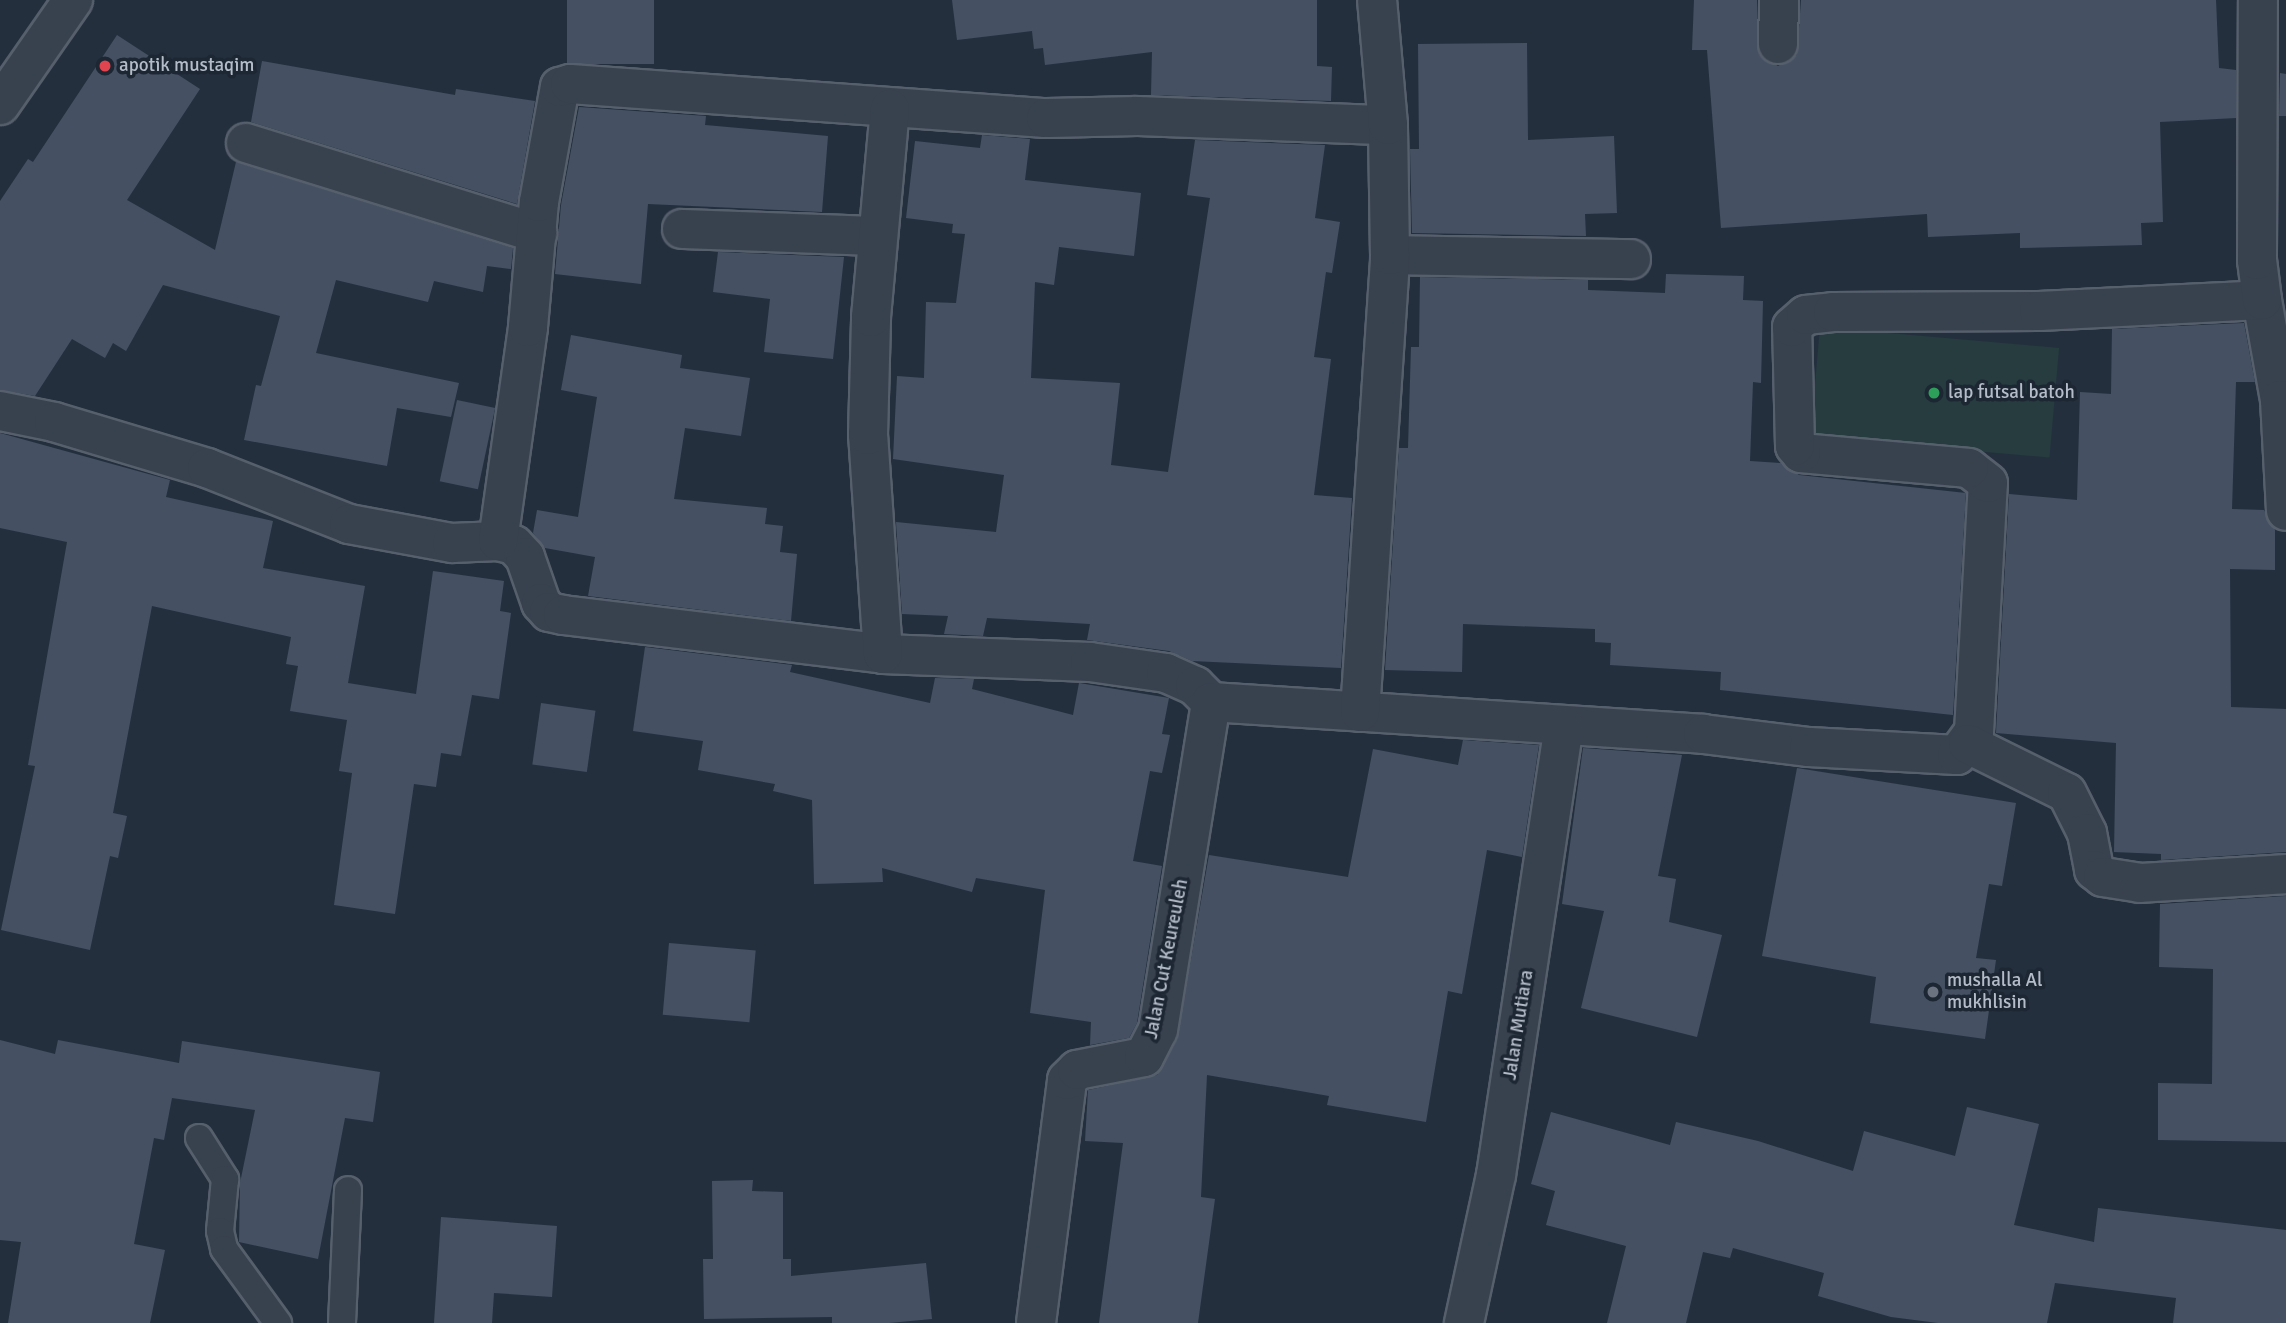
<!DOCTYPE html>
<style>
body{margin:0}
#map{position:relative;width:2286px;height:1323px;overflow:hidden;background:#242f3e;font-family:Signika,sans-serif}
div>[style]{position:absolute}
.green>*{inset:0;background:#263c3f;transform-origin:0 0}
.building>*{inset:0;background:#455162;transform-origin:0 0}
.roads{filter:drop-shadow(2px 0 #565f6c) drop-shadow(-2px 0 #565f6c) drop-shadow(0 2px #565f6c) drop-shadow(0 -2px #565f6c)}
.lane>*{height:26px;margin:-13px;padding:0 13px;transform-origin:13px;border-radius:13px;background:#38414e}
.street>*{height:38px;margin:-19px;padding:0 19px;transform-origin:19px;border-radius:19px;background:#38414e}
.dots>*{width:19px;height:19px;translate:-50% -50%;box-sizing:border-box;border:4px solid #1d2633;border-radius:50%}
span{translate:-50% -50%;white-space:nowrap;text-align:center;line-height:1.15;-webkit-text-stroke:7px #1d2633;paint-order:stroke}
.poi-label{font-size:19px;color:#b4bcc9}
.left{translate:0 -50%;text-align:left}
.street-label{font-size:19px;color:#b4bcc9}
</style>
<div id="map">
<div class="green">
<div style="left:1820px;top:327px;width:240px;height:110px;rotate:5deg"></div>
</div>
<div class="building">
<div style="left:567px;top:0;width:87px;height:64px"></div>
<div style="clip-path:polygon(952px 0,1317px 0,1317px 66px,1332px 67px,1331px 101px,1151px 95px,1152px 52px,1045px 65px,1043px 48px,1034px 49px,1032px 31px,957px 40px)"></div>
<div style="clip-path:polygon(1694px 0,1757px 0,1759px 54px,1778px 66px,1797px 55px,1801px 0,2216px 0,2219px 68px,2236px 70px,2236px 118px,2160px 122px,2163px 222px,2141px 223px,2142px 245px,2020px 248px,2020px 233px,1928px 237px,1927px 214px,1721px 228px,1707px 50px,1692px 50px)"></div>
<div style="clip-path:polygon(117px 35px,200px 89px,127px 200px,215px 250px,236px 162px,513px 248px,511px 269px,487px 266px,483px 292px,434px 281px,428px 302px,336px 280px,316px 353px,459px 383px,451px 417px,397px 408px,387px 466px,244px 440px,256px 385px,261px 386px,280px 316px,163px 285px,126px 351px,113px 343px,105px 358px,72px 339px,35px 396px,0 390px,0 201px,28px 159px,33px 162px)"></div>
<div style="clip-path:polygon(1527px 43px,1528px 140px,1614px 136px,1617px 213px,1585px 214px,1586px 236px,1412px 233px,1410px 149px,1419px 149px,1418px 44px)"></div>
<div style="clip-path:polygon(262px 61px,455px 95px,456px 89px,535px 101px,517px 204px,251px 122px)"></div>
<div style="clip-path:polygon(2280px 73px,2286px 74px,2286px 116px,2279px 116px)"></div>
<div style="clip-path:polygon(579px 107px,706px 116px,705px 125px,828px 136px,822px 212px,648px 204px,641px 284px,555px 274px,561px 205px)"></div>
<div style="clip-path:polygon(982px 135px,1030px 139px,1025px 180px,1141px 193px,1134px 256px,1059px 247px,1054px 285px,1035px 282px,1031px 378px,1120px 383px,1111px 465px,1168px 472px,1210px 198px,1187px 195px,1195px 140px,1325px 145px,1315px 218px,1340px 222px,1332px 273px,1326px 272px,1314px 357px,1331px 359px,1314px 495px,1352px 498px,1341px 668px,1192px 661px,1169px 651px,1087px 640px,1090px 624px,987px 618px,983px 636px,944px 634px,948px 616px,902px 614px,896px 522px,996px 532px,1004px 475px,893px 459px,897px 376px,924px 378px,926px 302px,956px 303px,965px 234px,952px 233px,953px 224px,906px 218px,915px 141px,980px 148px)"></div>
<div style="clip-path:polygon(718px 252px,844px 257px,833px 359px,764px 352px,770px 299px,713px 292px)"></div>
<div style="clip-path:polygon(1666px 274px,1744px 276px,1743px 300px,1763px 301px,1761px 383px,1753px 382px,1750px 461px,1781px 463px,1799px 475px,1966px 493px,1953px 715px,1720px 690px,1721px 672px,1610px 665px,1611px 643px,1595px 642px,1595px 629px,1463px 624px,1462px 672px,1385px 670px,1399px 448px,1408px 448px,1411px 347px,1419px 347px,1420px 277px,1588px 280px,1588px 290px,1665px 293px)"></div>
<div style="clip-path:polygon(2244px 323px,2255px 382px,2236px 382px,2232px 509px,2264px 510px,2275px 530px,2275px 570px,2230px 569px,2231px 707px,2286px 709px,2286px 852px,2161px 860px,2161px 854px,2114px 852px,2116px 743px,1996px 733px,2009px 494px,2077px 500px,2080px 392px,2111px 394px,2112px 329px)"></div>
<div style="clip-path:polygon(571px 335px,682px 355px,680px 368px,750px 378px,741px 436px,685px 428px,674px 499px,767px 508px,765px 524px,783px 526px,780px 552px,797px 554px,791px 621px,588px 596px,595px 557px,545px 548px,533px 533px,537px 510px,578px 517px,597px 397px,561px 390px)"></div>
<div style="left:457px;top:400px;width:39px;height:83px;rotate:12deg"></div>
<div style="clip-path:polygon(0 433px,170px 480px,166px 497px,273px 521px,263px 568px,365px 586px,348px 683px,416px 694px,433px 571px,504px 581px,500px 611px,511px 613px,499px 699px,472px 695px,461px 756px,441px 753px,436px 787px,414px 784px,395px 914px,334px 905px,352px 773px,339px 771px,347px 720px,290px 711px,298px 666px,286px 664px,291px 637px,152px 606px,113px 813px,127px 816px,118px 858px,110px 856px,90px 950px,1px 930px,35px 766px,28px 765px,67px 542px,0 528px)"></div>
<div style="clip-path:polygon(645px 647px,792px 665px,790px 672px,930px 703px,935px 678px,974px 679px,972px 689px,1073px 715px,1079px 683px,1169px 698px,1162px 734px,1170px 735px,1162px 773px,1150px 771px,1133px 861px,1162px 866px,1137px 1023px,1129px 1038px,1090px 1045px,1091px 1022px,1030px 1013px,1045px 890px,976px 878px,972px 892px,882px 868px,883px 882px,814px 884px,812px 800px,773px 791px,775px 784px,698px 770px,703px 741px,633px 731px)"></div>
<div style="left:541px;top:703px;width:55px;height:62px;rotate:8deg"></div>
<div style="clip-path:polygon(1463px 740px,1539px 745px,1522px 857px,1487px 850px,1462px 994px,1448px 991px,1426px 1122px,1327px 1105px,1329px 1096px,1207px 1075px,1201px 1197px,1215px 1199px,1198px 1323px,1099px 1323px,1123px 1143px,1085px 1141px,1088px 1090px,1157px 1075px,1177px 1040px,1209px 855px,1348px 877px,1373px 749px,1458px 765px)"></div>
<div style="clip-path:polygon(1583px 748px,1682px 755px,1658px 876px,1676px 879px,1669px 922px,1722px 935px,1697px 1037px,1581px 1008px,1604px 911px,1562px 904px)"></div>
<div style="clip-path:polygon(1797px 768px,2016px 803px,2002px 886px,1989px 884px,1976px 958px,1996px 960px,1985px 1039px,1870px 1023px,1876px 977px,1762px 956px)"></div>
<div style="clip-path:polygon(2286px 896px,2286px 1142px,2158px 1140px,2158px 1083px,2212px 1084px,2213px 969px,2159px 967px,2160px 904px)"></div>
<div style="left:669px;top:943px;width:87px;height:72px;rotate:5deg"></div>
<div style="clip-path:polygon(0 1040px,55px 1054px,58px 1040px,179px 1063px,182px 1041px,380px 1072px,373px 1122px,345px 1118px,318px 1259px,239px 1242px,240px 1183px,255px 1110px,172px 1098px,164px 1140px,154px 1138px,134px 1244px,165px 1250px,150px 1323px,8px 1323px,21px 1242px,0 1240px)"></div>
<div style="clip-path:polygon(1967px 1107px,2039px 1124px,2014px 1225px,2094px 1242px,2098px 1208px,2286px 1230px,2286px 1323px,2173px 1323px,2176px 1298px,2055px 1283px,2047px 1323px,1938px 1323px,1891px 1317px,1818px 1296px,1824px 1273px,1733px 1248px,1730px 1258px,1703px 1252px,1686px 1323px,1607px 1323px,1626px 1246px,1546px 1225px,1555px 1191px,1531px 1184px,1551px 1112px,1670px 1145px,1676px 1122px,1758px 1141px,1853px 1171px,1864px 1131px,1955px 1156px)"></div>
<div style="clip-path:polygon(753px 1180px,752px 1191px,783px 1192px,783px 1259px,791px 1259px,791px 1276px,926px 1263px,932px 1319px,889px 1323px,832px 1323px,832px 1317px,704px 1319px,703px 1259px,713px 1259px,712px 1181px)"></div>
<div style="clip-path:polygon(441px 1217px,557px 1226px,552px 1297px,494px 1293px,492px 1323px,434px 1323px)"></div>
</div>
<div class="roads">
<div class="lane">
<div style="left:199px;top:1138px;width:49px;rotate:57.6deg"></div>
<div style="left:225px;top:1179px;width:52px;rotate:95.5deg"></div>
<div style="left:220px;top:1231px;width:18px;rotate:77deg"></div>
<div style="left:224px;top:1249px;width:92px;rotate:53.9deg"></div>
<div style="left:342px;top:1323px;width:133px;rotate:-87.4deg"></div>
</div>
<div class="street">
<div style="left:1778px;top:44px;width:44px;rotate:-88.7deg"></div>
<div style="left:0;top:105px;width:128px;rotate:-55.2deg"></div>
<div style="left:246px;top:143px;width:305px;rotate:17.2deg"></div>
<div style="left:682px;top:229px;width:194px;rotate:2.1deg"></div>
<div style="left:1390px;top:255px;width:241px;rotate:1deg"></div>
<div style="left:2262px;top:300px;width:102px;rotate:79.8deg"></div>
<div style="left:2280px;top:400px;width:111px;rotate:86.9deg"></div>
<div style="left:0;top:411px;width:55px;rotate:11.5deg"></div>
<div style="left:54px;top:422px;width:160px;rotate:16.7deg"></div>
<div style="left:207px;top:468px;width:153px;rotate:21.5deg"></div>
<div style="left:349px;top:524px;width:105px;rotate:10.5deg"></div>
<div style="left:452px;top:543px;width:46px;rotate:-2.5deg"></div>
<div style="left:498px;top:541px;width:16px;rotate:14deg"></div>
<div style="left:514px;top:545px;width:16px;rotate:47deg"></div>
<div style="left:525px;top:557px;width:49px;rotate:70.8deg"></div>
<div style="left:541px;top:603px;width:12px;rotate:48deg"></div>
<div style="left:549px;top:612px;width:14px;rotate:12deg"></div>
<div style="left:563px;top:615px;width:322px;rotate:6.9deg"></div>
<div style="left:883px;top:654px;width:207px;rotate:2.2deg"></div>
<div style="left:1090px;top:662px;width:77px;rotate:8.2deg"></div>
<div style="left:1166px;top:673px;width:32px;rotate:24deg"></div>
<div style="left:1195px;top:686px;width:23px;rotate:45deg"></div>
<div style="left:1211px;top:702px;width:493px;rotate:3.7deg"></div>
<div style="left:1703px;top:734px;width:107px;rotate:7deg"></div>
<div style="left:1809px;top:747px;width:148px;rotate:3.1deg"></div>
<div style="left:1957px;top:755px;width:29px;rotate:-54deg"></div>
<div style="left:1974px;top:732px;width:249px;rotate:-86.8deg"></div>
<div style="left:1988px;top:483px;width:24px;rotate:-142deg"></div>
<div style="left:1969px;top:468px;width:169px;rotate:-174.9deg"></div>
<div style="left:1801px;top:453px;width:9px;rotate:-131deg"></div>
<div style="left:1795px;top:446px;width:119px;rotate:-91.4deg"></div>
<div style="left:1792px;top:327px;width:18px;rotate:-41deg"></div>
<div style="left:1806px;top:315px;width:27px;rotate:-6deg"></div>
<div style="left:1833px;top:312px;width:206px;rotate:-0.3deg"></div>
<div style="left:2039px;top:311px;width:223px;rotate:-2.8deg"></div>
<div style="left:2262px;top:300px;width:40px;rotate:-97.1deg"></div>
<div style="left:2257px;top:260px;width:260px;rotate:-89.8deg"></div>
<div style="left:498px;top:541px;width:216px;rotate:-82deg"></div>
<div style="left:528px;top:327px;width:125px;rotate:-85deg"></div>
<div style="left:539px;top:202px;width:117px;rotate:-79.7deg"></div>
<div style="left:560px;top:87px;width:10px;rotate:-17deg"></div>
<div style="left:570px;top:84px;width:477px;rotate:4.1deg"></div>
<div style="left:1046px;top:118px;width:91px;rotate:-1.3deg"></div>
<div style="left:1137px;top:116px;width:251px;rotate:2.1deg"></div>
<div style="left:883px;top:654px;width:220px;rotate:-93.9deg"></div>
<div style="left:868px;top:435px;width:118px;rotate:-88.5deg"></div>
<div style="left:871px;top:317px;width:209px;rotate:-84.8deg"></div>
<div style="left:1360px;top:712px;width:458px;rotate:-86.2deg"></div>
<div style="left:1390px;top:255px;width:130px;rotate:-90.9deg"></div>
<div style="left:1388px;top:125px;width:125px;rotate:-95deg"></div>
<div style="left:1968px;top:744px;width:110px;rotate:26.3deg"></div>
<div style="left:2067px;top:793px;width:45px;rotate:63.4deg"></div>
<div style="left:2087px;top:833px;width:38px;rotate:79deg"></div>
<div style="left:2094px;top:870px;width:11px;rotate:38deg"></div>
<div style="left:2103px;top:877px;width:37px;rotate:9deg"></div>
<div style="left:2140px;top:883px;width:146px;rotate:-3.5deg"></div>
<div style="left:1036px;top:1323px;width:245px;rotate:-82.7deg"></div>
<div style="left:1067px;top:1080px;width:14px;rotate:-45deg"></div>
<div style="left:1077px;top:1070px;width:68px;rotate:-11deg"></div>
<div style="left:1144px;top:1057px;width:30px;rotate:-63deg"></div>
<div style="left:1158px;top:1030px;width:332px;rotate:-80.8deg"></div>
<div style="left:1464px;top:1323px;width:151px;rotate:-77.8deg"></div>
<div style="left:1496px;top:1175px;width:454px;rotate:-81.4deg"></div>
</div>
</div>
<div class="dots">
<div style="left:105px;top:66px;background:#e0444e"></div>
<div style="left:1934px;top:393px;background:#2e9e5b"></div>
<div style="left:1933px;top:992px;background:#6b7280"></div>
</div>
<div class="poi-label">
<span class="left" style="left:119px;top:66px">apotik mustaqim</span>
<span class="left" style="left:1948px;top:393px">lap futsal batoh</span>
<span class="left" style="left:1947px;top:992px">mushalla Al<br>mukhlisin</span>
</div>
<div class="street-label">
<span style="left:1167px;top:959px;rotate:-79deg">Jalan Cut Keureuleh</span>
<span style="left:1519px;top:1025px;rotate:-81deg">Jalan Mutiara</span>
</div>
</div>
